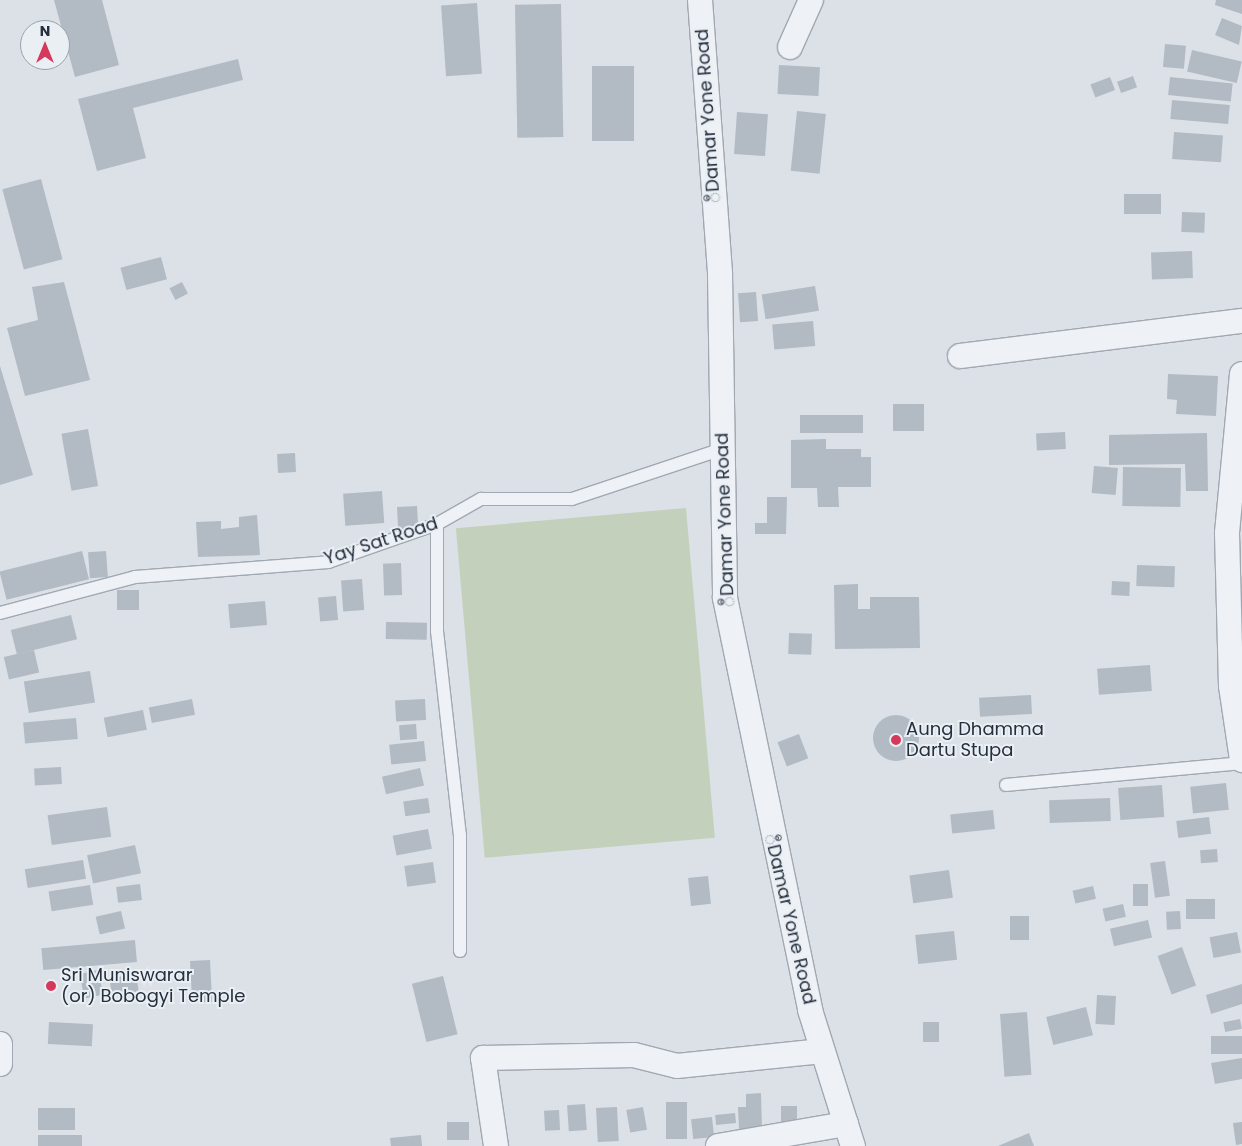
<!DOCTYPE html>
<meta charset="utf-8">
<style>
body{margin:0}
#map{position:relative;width:1242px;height:1146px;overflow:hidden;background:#dbe1e7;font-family:Poppins,sans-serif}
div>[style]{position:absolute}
.green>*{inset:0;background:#c3d1bc;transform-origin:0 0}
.building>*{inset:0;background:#b2bac3;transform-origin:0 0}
.round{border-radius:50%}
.roads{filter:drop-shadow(1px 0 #a1a8b1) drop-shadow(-1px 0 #a1a8b1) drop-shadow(0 1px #a1a8b1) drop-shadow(0 -1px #a1a8b1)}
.lane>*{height:12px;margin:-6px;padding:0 6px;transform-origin:6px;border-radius:6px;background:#eef1f5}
.street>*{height:24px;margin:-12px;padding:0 12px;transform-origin:12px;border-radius:12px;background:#eef1f5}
.dots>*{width:14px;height:14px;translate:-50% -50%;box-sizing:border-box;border:2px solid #eaeff4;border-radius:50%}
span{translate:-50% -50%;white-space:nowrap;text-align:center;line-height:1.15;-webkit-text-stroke:4px #eaeff4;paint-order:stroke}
.street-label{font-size:18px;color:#252f3d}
.poi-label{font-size:18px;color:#252f3d}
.left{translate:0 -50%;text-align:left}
.north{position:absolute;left:20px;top:20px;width:50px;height:50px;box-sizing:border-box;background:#eaeff4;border:1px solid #9ba2ab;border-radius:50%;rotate:0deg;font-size:14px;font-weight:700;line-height:20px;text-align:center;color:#252f3d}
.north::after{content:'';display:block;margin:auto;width:18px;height:22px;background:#d4385b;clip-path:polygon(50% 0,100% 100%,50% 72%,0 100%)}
</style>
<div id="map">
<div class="green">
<div style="left:686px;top:508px;width:331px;height:231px;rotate:85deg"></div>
</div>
<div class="building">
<div style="clip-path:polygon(54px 0,102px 0,119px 65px,75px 77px)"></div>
<div style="clip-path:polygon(1216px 0,1242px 0,1242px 14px,1215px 5px)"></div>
<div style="left:477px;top:3px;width:71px;height:36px;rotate:86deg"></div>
<div style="left:561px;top:4px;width:133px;height:46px;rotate:89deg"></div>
<div style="clip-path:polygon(1222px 18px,1242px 26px,1239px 45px,1215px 35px)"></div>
<div style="left:1165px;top:44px;width:21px;height:23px;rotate:5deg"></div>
<div style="left:1192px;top:50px;width:51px;height:22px;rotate:13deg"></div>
<div style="clip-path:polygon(238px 59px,243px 80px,133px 108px,146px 158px,97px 171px,78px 99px)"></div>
<div style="left:779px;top:65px;width:41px;height:29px;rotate:3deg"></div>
<div style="left:592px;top:66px;width:42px;height:75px"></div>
<div style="left:1133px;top:76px;width:12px;height:17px;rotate:70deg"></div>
<div style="left:1110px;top:77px;width:14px;height:21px;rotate:69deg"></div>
<div style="left:1170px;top:77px;width:63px;height:18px;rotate:6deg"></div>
<div style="left:1172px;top:100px;width:58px;height:19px;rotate:5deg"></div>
<div style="left:797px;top:111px;width:29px;height:60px;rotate:6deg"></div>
<div style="left:737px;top:112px;width:31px;height:42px;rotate:4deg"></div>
<div style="left:1174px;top:132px;width:49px;height:27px;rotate:4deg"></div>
<div style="left:41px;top:179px;width:83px;height:40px;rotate:75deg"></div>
<div style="left:1124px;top:194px;width:37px;height:20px"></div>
<div style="left:1182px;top:212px;width:23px;height:20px;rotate:2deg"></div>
<div style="left:1192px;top:251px;width:27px;height:41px;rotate:88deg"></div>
<div style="left:161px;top:257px;width:23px;height:42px;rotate:75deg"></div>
<div style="clip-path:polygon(64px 282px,90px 380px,25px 396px,7px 328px,38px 320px,32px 287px)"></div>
<div style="left:182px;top:282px;width:13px;height:14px;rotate:63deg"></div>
<div style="left:815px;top:286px;width:25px;height:54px;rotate:81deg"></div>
<div style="left:756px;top:292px;width:29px;height:18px;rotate:86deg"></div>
<div style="left:813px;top:321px;width:25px;height:41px;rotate:85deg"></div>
<div style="clip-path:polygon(0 366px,33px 475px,0 485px)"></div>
<div style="clip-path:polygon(1168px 374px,1218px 376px,1216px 416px,1176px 414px,1177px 400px,1167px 399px)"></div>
<div style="left:924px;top:404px;width:27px;height:31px;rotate:90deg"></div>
<div style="left:800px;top:415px;width:63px;height:18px"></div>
<div style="left:88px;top:429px;width:58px;height:27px;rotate:80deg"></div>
<div style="left:1065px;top:432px;width:17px;height:29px;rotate:87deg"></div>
<div style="clip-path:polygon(1207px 433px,1208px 491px,1186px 491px,1185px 464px,1109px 465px,1109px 435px)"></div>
<div style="clip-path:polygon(826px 439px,826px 449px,861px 449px,861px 457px,871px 457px,871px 487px,838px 487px,839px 507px,818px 507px,817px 488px,791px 488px,791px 440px)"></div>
<div style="left:295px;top:453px;width:19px;height:18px;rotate:87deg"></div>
<div style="left:1094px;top:466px;width:24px;height:27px;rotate:5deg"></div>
<div style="left:1123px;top:467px;width:58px;height:39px;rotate:1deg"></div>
<div style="left:382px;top:491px;width:32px;height:39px;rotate:86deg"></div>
<div style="clip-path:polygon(767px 497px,787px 497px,786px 534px,755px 534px,755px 523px,767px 523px)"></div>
<div style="left:417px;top:506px;width:22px;height:20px;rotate:87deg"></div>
<div style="clip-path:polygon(257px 515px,260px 555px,198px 557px,196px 522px,221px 521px,221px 529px,239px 527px,239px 517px)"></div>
<div style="left:82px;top:551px;width:29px;height:85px;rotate:76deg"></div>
<div style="left:106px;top:551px;width:26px;height:18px;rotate:86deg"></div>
<div style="left:401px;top:563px;width:32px;height:18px;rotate:88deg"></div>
<div style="left:1137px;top:565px;width:38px;height:21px;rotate:2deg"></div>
<div style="left:362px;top:579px;width:31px;height:21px;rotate:86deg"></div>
<div style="left:1112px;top:581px;width:18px;height:14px;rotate:3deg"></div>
<div style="clip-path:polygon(858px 584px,858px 609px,870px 609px,870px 597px,919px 597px,920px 648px,835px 649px,834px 585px)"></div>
<div style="left:117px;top:590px;width:22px;height:20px"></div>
<div style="left:336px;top:596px;width:24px;height:18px;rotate:85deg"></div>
<div style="left:265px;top:601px;width:24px;height:37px;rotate:85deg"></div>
<div style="left:71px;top:615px;width:25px;height:62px;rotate:76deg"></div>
<div style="left:386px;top:622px;width:41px;height:17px;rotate:1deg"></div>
<div style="left:789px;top:633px;width:23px;height:21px;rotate:2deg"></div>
<div style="left:34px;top:650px;width:23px;height:31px;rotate:77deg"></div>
<div style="left:1150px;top:665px;width:26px;height:53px;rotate:86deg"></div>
<div style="left:90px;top:671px;width:32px;height:67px;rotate:81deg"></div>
<div style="left:1031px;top:695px;width:19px;height:52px;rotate:87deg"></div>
<div style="left:192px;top:699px;width:16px;height:44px;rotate:79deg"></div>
<div style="left:425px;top:699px;width:21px;height:30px;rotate:87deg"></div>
<div style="left:143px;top:710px;width:20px;height:40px;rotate:79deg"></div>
<div class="round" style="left:873px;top:715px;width:46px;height:46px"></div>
<div style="left:76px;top:718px;width:21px;height:53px;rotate:85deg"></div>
<div style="left:416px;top:724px;width:15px;height:17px;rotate:86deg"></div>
<div style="left:799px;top:734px;width:26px;height:23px;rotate:69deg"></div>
<div style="left:424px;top:741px;width:20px;height:35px;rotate:84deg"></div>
<div style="left:61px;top:767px;width:17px;height:27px;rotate:87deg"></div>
<div style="left:420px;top:768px;width:18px;height:39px;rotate:77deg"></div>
<div style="left:1226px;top:783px;width:27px;height:36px;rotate:84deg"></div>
<div style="left:1162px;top:785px;width:32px;height:44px;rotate:86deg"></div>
<div style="left:428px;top:798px;width:15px;height:25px;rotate:82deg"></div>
<div style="left:1110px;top:798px;width:23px;height:61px;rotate:88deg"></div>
<div style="left:107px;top:807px;width:30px;height:60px;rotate:82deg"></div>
<div style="left:993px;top:810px;width:19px;height:43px;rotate:84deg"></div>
<div style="left:1209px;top:817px;width:17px;height:33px;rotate:83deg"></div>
<div style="left:428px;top:829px;width:20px;height:36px;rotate:79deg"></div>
<div style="left:135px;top:845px;width:29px;height:49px;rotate:78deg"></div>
<div style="left:1217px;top:849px;width:13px;height:17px;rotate:86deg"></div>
<div style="left:83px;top:860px;width:19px;height:59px;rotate:81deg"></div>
<div style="left:1165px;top:861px;width:35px;height:15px;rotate:82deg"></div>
<div style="left:433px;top:862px;width:21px;height:29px;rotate:82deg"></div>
<div style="left:949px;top:870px;width:28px;height:40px;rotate:82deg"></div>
<div style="left:708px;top:876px;width:28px;height:20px;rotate:84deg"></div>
<div style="left:140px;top:884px;width:16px;height:24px;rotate:83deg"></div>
<div style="left:1133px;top:884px;width:15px;height:22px"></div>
<div style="left:90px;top:885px;width:20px;height:42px;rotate:81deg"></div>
<div style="left:1093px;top:886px;width:13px;height:21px;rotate:77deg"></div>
<div style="left:1186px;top:899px;width:29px;height:20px"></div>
<div style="left:1123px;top:904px;width:13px;height:21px;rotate:77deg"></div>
<div style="left:121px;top:911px;width:18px;height:26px;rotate:77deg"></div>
<div style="left:1180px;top:911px;width:18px;height:14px;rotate:87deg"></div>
<div style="left:1010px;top:916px;width:19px;height:24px"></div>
<div style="left:1148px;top:920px;width:18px;height:39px;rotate:77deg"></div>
<div style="left:954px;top:931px;width:29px;height:39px;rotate:84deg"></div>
<div style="left:1237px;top:932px;width:21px;height:28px;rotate:79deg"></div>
<div style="left:135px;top:940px;width:22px;height:94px;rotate:85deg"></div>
<div style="left:1182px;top:947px;width:41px;height:26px;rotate:70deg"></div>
<div style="left:210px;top:960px;width:42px;height:20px;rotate:87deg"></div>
<div style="left:98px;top:970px;width:25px;height:19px;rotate:78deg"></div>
<div style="left:136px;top:974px;width:18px;height:27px;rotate:81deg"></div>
<div style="left:443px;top:976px;width:60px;height:32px;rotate:76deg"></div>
<div style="clip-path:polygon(1242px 984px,1242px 1004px,1211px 1014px,1206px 995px)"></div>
<div style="left:1097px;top:995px;width:19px;height:29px;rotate:3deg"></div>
<div style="left:1086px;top:1007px;width:29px;height:41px;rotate:76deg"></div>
<div style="left:1027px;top:1012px;width:63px;height:27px;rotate:86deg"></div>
<div style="left:1240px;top:1019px;width:10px;height:17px;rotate:79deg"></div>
<div style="left:49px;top:1022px;width:44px;height:22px;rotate:3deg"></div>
<div style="left:923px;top:1022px;width:16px;height:20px"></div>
<div style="left:1242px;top:1036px;width:18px;height:31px;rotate:90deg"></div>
<div style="clip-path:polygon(1242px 1058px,1242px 1079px,1215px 1084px,1211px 1063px)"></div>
<div style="clip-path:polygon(761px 1093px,762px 1129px,739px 1129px,738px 1107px,746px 1107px,746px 1094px)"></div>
<div style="left:666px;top:1102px;width:21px;height:37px"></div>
<div style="left:585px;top:1104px;width:26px;height:18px;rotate:86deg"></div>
<div style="left:781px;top:1106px;width:16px;height:18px"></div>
<div style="left:617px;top:1107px;width:34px;height:21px;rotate:87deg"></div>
<div style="left:643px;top:1107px;width:23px;height:17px;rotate:80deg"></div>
<div style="left:75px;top:1108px;width:22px;height:37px;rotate:90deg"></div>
<div style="left:559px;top:1110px;width:20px;height:15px;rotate:87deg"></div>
<div style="left:735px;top:1113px;width:10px;height:20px;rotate:84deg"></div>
<div style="left:712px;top:1117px;width:20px;height:21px;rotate:84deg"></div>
<div style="left:447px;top:1122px;width:22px;height:18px"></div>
<div style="clip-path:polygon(1242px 1122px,1242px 1144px,1236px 1145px,1233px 1123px)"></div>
<div style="clip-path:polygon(1029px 1133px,1034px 1146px,998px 1146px)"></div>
<div style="left:82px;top:1135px;width:11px;height:44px;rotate:90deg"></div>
<div style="clip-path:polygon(421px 1135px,422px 1146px,391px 1146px,390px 1138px)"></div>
</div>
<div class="roads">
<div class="lane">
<div style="left:437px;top:524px;width:107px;rotate:90deg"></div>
<div style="left:437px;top:631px;width:205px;rotate:83.6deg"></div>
<div style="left:460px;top:835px;width:116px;rotate:90deg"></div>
<div style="left:0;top:613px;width:140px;rotate:-14.9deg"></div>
<div style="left:135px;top:577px;width:194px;rotate:-4.4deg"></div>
<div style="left:328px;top:562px;width:115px;rotate:-19.2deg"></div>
<div style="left:437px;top:524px;width:51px;rotate:-29.6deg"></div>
<div style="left:481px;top:499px;width:91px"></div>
<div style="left:572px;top:499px;width:158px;rotate:-18.4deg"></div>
<div style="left:1006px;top:785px;width:237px;rotate:-5.3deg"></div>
</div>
<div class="street">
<div style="left:700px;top:0;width:275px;rotate:85.8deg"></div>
<div style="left:720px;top:274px;width:324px;rotate:89.1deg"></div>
<div style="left:725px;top:598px;width:421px;rotate:78.3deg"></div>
<div style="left:810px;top:1010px;width:143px;rotate:72.5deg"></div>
<div style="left:790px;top:47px;width:51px;rotate:-65.9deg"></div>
<div style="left:960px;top:356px;width:284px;rotate:-7.1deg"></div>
<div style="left:1242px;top:374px;width:160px;rotate:95.4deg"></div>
<div style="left:1227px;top:533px;width:153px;rotate:88.5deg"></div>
<div style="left:1231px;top:686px;width:75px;rotate:81.5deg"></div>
<div style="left:0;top:1044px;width:20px;rotate:90deg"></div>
<div style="left:496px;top:1146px;width:89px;rotate:-98.4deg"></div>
<div style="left:483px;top:1058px;width:151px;rotate:-1.1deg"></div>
<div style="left:634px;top:1055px;width:44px;rotate:14.3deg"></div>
<div style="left:677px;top:1066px;width:146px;rotate:-5.9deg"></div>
<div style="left:718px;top:1146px;width:130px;rotate:-9.8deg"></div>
</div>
</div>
<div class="dots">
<div style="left:896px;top:740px;background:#d4385b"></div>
<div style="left:51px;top:986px;background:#d4385b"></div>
</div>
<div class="street-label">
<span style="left:708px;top:116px;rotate:-94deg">ီDamar Yone Road</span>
<span style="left:725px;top:520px;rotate:-92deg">ီDamar Yone Road</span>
<span style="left:381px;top:541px;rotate:-18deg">Yay Sat Road</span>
<span style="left:790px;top:919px;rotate:77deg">ီDamar Yone Road</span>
</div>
<div class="poi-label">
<span class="left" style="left:906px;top:740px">Aung Dhamma<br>Dartu Stupa</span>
<span class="left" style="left:61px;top:986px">Sri Muniswarar<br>(or) Bobogyi Temple</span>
</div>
<div class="north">N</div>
</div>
